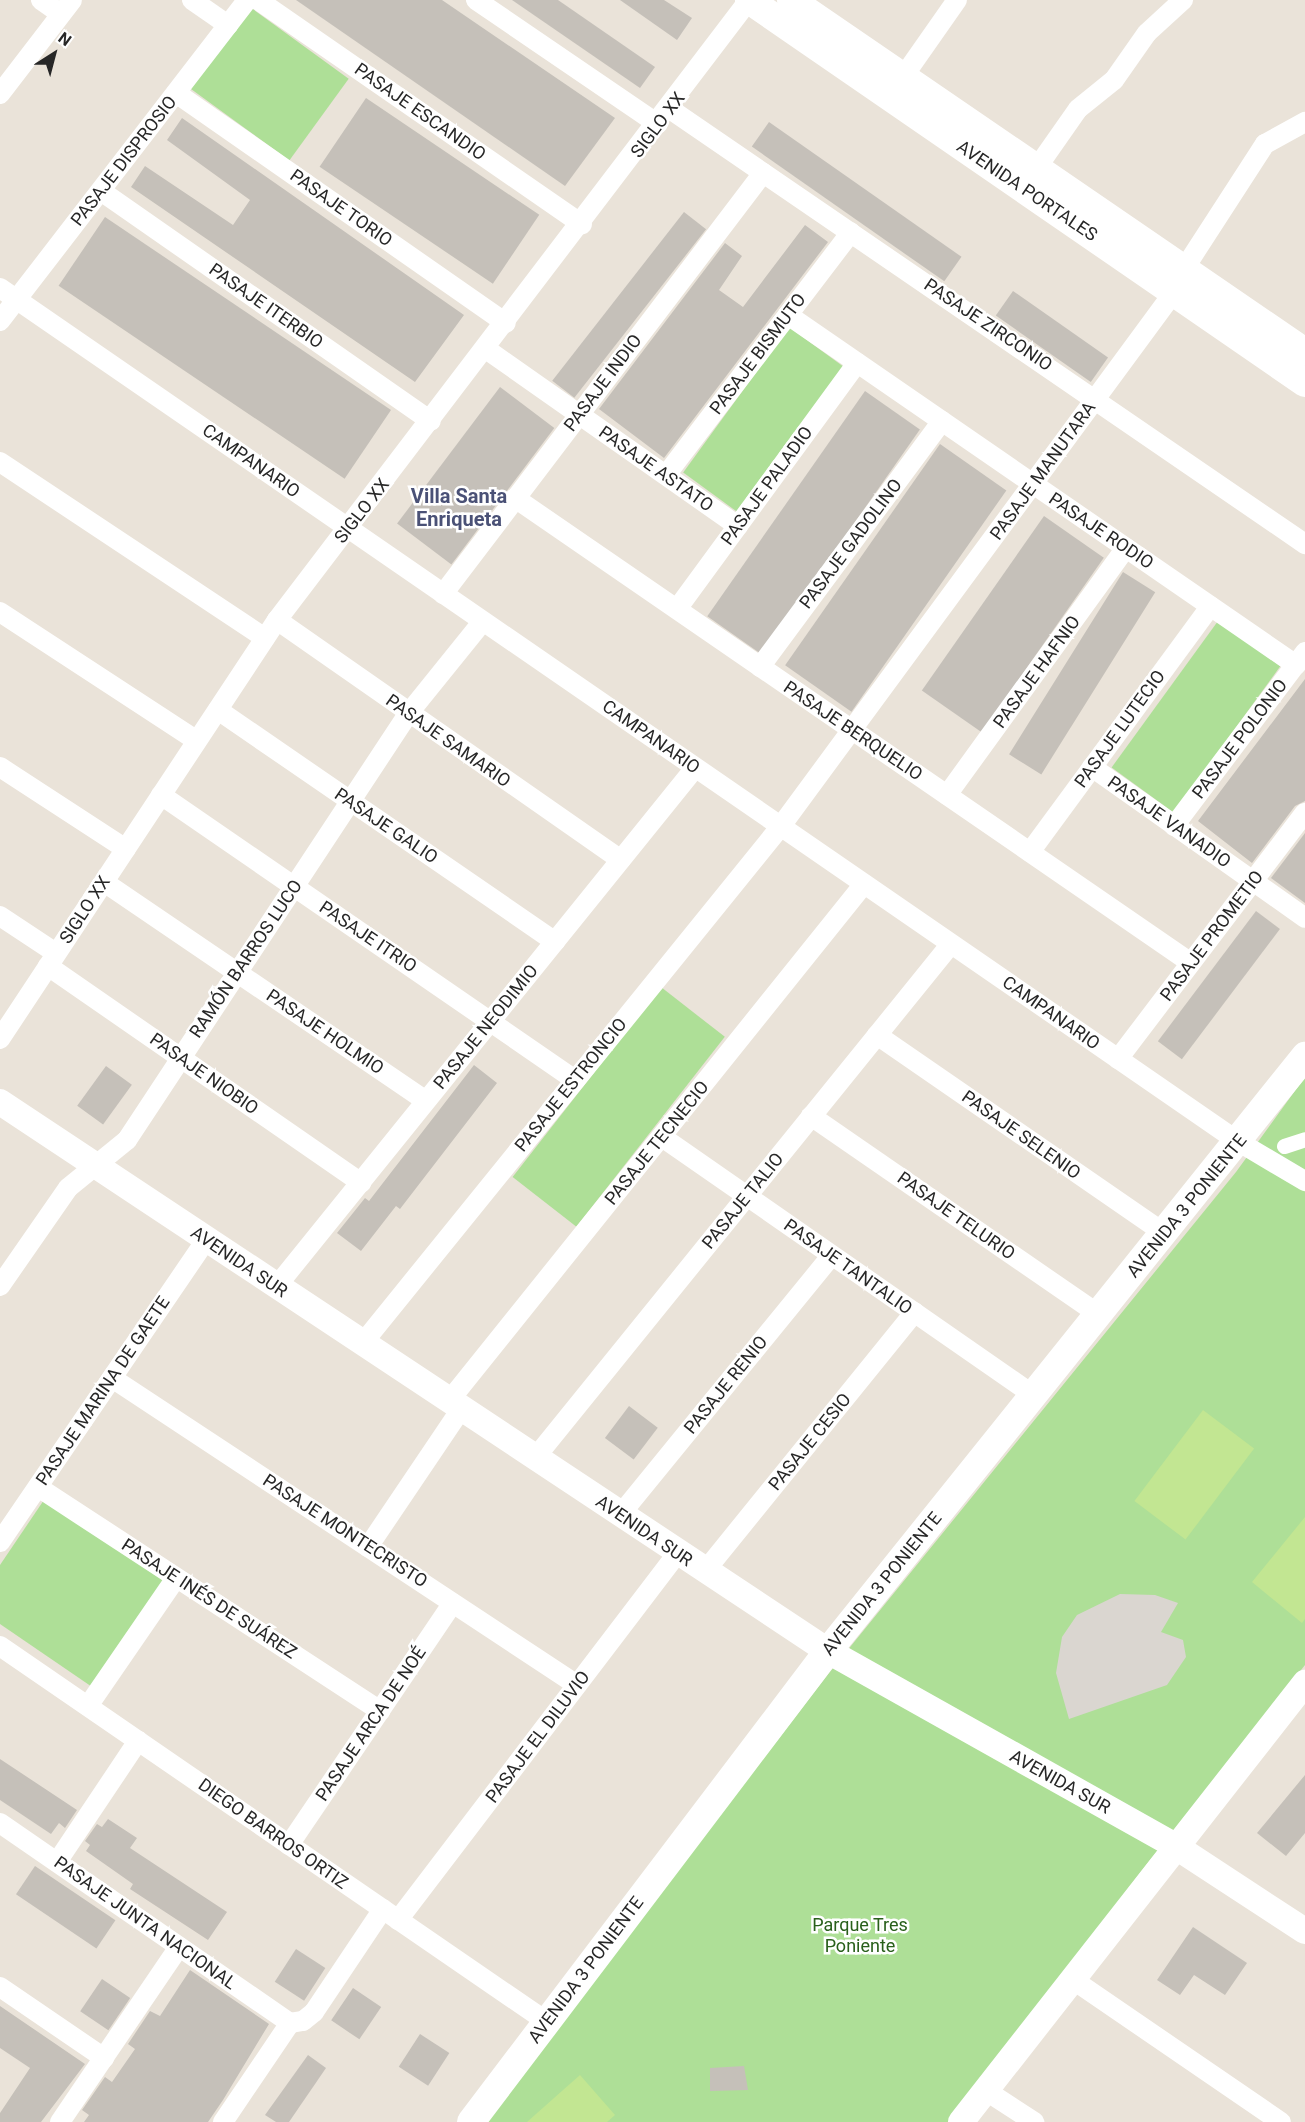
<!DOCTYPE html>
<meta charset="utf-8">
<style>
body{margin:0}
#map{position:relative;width:1305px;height:2122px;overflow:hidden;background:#eae3d9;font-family:Roboto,sans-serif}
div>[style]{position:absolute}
.green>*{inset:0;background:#aedf97;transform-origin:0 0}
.pitch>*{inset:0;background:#c2e692;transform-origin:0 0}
.plaza>*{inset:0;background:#dad6d0}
.building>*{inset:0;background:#c5c0b9;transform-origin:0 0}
.pedestrian>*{height:15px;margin:-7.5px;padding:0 7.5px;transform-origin:7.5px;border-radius:7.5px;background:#fff}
.minor>*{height:20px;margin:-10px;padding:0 10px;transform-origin:10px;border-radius:10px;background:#fff}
.tertiary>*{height:26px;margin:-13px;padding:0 13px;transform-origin:13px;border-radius:13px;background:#fff}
.secondary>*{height:28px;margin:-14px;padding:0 14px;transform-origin:14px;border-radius:14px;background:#fff}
span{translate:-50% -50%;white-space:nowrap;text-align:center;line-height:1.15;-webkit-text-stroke:5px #fff;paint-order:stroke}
.street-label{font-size:18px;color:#272727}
.park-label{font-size:18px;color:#29601b}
.neighbourhood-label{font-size:20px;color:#4a5176;font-weight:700}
.north{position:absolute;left:24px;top:24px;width:60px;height:60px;-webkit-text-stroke:4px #fff;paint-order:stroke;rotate:36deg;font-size:16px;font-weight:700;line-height:24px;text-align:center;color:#272727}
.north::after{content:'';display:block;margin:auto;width:21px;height:27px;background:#272727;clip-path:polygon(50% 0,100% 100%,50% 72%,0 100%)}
</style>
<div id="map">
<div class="green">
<div style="left:250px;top:7px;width:122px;height:101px;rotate:36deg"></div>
<div style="left:789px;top:327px;width:68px;height:180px;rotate:36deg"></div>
<div style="left:1218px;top:621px;width:77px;height:181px;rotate:36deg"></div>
<div style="left:661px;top:987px;width:81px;height:241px;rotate:38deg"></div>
<div style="clip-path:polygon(1305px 1077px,1305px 1665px,1143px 1869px,951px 2122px,484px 2122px,829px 1673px,1236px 1172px)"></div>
<div style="clip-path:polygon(48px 1494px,171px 1579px,98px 1691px,0 1624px,0 1565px)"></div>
</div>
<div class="pitch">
<div style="left:1203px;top:1410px;width:64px;height:114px;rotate:37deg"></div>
<div style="clip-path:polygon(1305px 1517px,1305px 1619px,1302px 1623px,1252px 1582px)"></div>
<div style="clip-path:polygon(580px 2075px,615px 2115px,607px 2122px,527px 2122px)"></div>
</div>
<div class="plaza">
<div style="clip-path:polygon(1120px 1594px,1155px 1595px,1178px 1603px,1161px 1632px,1183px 1640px,1186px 1657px,1167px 1685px,1069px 1719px,1056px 1673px,1062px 1637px,1077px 1615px)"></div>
</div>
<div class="building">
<div style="clip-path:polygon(296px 0,442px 0,615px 118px,565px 186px)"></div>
<div style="clip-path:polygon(512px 0,558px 0,655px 67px,640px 88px)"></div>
<div style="clip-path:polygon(620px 0,664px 0,692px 18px,677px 40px)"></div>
<div style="left:366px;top:98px;width:209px;height:83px;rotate:34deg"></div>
<div style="clip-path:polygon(182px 118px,464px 315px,415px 382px,131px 187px,145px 166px,233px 225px,250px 200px,167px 140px)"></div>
<div style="left:769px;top:122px;width:235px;height:30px;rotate:35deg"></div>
<div style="left:684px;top:212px;width:28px;height:214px;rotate:38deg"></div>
<div style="left:105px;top:217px;width:345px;height:83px;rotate:34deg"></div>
<div style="clip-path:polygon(805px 225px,828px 242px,664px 458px,599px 409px,725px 243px,742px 256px,719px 290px,743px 307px)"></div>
<div style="left:1013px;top:291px;width:116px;height:30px;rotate:35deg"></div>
<div style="left:500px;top:387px;width:68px;height:171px;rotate:37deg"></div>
<div style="left:865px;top:391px;width:67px;height:275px;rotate:35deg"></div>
<div style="left:940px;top:444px;width:81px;height:270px;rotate:35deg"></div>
<div style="left:1044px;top:516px;width:73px;height:213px;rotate:35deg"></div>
<div style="left:1123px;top:572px;width:38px;height:215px;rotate:32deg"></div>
<div style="clip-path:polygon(1305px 679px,1305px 801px,1295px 806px,1252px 863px,1198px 821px)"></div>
<div style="clip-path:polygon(1305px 833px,1305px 903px,1271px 878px)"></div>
<div style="left:1256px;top:911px;width:30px;height:163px;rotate:37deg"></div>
<div style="clip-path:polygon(474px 1065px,497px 1083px,400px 1209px,396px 1206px,361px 1251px,337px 1233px,365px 1198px,369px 1201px)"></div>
<div style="left:106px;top:1066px;width:32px;height:49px;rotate:36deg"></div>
<div style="left:629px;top:1406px;width:36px;height:40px;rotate:37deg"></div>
<div style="clip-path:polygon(0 1759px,77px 1810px,65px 1828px,59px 1823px,51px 1834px,0 1800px)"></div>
<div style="clip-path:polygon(1305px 1775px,1305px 1833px,1286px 1856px,1257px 1833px)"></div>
<div style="clip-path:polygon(108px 1819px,137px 1838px,130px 1848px,227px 1912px,208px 1940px,130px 1889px,133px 1884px,86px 1851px,90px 1845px,85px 1841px,97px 1824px,102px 1827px)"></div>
<div style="left:35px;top:1866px;width:97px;height:34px;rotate:34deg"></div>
<div style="clip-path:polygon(1193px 1927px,1247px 1963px,1225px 1995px,1194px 1975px,1180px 1995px,1157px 1980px)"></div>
<div style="left:296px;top:1949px;width:35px;height:39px;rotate:33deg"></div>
<div style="clip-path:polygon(190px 1970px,269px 2024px,223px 2100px,208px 2122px,84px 2122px,89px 2115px,82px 2110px,105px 2077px,112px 2082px,135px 2049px,128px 2044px,150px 2011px,160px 2016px)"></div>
<div style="left:102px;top:1979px;width:34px;height:39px;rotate:34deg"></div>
<div style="left:353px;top:1988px;width:34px;height:39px;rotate:34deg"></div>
<div style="clip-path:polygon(0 2006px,85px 2064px,41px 2122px,0 2122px,0 2113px,30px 2068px,0 2048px)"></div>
<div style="left:420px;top:2034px;width:35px;height:39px;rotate:33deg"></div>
<div style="clip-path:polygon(308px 2055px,326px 2068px,289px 2122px,276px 2122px,265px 2115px)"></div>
<div style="clip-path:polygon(744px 2066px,748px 2090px,710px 2091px,710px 2068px)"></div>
</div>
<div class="pedestrian">
<div style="left:1284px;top:1146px;width:22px;rotate:-18deg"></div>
</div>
<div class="minor">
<div style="left:41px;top:0;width:24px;rotate:35deg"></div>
<div style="left:192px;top:0;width:44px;rotate:34.8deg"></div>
<div style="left:258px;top:0;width:394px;rotate:34.7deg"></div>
<div style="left:476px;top:0;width:220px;rotate:34.3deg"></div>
<div style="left:903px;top:77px;width:94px;rotate:-55deg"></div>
<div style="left:176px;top:93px;width:402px;rotate:34.9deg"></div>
<div style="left:0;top:94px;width:118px;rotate:-52.5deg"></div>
<div style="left:670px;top:109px;width:770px;rotate:34.41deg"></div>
<div style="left:1029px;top:179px;width:85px;rotate:-55deg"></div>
<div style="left:1078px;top:109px;width:46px;rotate:-38.9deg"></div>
<div style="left:1114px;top:80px;width:57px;rotate:-54.9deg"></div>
<div style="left:1147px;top:33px;width:49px;rotate:-42.5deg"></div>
<div style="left:101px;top:191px;width:402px;rotate:34.9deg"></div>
<div style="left:0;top:288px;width:1505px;rotate:34.58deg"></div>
<div style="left:1239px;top:1142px;width:77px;rotate:30.6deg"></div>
<div style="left:788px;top:315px;width:617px;rotate:34.57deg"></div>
<div style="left:0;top:321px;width:405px;rotate:-52.4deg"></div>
<div style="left:486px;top:349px;width:308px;rotate:35.1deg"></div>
<div style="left:0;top:462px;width:318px;rotate:33.6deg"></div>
<div style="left:666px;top:475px;width:305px;rotate:-52.7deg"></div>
<div style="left:515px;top:498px;width:820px;rotate:34.52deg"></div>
<div style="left:443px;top:594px;width:529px;rotate:-52.76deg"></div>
<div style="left:677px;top:609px;width:305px;rotate:-53.8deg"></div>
<div style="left:0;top:612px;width:235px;rotate:33.2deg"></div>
<div style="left:277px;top:620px;width:419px;rotate:34.9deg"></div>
<div style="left:760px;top:667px;width:306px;rotate:-53.5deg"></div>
<div style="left:218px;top:710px;width:409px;rotate:34.5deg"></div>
<div style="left:0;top:767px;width:150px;rotate:33.1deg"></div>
<div style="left:1092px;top:767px;width:261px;rotate:35.3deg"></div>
<div style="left:161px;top:795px;width:503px;rotate:34.54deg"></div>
<div style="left:947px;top:795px;width:305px;rotate:-54.1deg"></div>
<div style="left:1174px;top:826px;width:218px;rotate:-53deg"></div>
<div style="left:1030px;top:852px;width:305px;rotate:-53.7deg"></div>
<div style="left:104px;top:882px;width:389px;rotate:34.2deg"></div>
<div style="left:0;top:916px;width:67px;rotate:33.5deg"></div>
<div style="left:48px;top:966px;width:381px;rotate:34.7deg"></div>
<div style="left:877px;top:1035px;width:350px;rotate:34.6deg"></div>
<div style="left:0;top:1039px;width:502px;rotate:-56.53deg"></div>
<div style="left:277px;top:620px;width:779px;rotate:-52.72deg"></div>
<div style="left:1118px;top:1059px;width:309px;rotate:-52.8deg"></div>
<div style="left:811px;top:1116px;width:351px;rotate:34.6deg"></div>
<div style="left:662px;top:1137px;width:454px;rotate:34.8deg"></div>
<div style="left:0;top:1286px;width:119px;rotate:-55.2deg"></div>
<div style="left:68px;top:1188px;width:76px;rotate:-39.1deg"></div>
<div style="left:127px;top:1140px;width:510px;rotate:-56.59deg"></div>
<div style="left:408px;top:714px;width:119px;rotate:-51.1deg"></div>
<div style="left:276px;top:1287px;width:667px;rotate:-51.09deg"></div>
<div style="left:362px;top:1344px;width:666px;rotate:-51.03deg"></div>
<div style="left:781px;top:826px;width:663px;rotate:-53.65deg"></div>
<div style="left:1174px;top:292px;width:25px;rotate:-67deg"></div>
<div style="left:1184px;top:269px;width:149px;rotate:-57.1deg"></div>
<div style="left:1265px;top:144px;width:46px;rotate:-28.8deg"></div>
<div style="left:112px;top:1378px;width:557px;rotate:33.43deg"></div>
<div style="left:449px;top:1401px;width:663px;rotate:-51.25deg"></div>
<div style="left:535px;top:1458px;width:661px;rotate:-51.02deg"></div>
<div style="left:38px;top:1487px;width:409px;rotate:33.2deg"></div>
<div style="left:620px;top:1515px;width:335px;rotate:-50.8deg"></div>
<div style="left:0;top:1542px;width:366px;rotate:-55.7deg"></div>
<div style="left:368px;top:1547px;width:166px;rotate:-56deg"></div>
<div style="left:705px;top:1571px;width:333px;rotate:-51deg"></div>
<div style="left:0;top:1646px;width:664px;rotate:34.5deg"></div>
<div style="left:88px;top:1706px;width:155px;rotate:-55.5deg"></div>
<div style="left:0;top:1823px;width:352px;rotate:34.6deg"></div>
<div style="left:289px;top:1845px;width:292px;rotate:-55.9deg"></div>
<div style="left:57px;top:1862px;width:146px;rotate:-56.2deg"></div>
<div style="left:398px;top:1920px;width:462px;rotate:-52.7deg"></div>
<div style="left:1072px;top:1979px;width:253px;rotate:34.4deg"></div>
<div style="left:0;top:1987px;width:126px;rotate:34.3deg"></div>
<div style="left:985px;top:2090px;width:59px;rotate:33.1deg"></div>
<div style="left:60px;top:2122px;width:212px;rotate:-55.8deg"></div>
<div style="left:223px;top:2122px;width:120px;rotate:-55.9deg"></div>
<div style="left:290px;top:2023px;width:13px;rotate:-9deg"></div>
<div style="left:303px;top:2021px;width:14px;rotate:-39deg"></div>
<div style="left:314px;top:2012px;width:124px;rotate:-56.2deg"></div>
</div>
<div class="tertiary">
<div style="left:0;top:1102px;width:993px;rotate:33.55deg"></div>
<div style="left:828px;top:1651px;width:398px;rotate:29.3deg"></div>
<div style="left:1175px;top:1846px;width:155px;rotate:33.2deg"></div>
<div style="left:961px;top:2122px;width:558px;rotate:-51.92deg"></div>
</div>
<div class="secondary">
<div style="left:749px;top:0;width:675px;rotate:34.56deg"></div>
<div style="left:791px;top:0;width:623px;rotate:34.4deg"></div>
<div style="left:471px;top:2122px;width:591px;rotate:-52.84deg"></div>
<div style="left:828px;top:1651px;width:763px;rotate:-51.28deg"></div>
</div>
<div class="street-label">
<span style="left:420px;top:112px;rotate:35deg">PASAJE ESCANDIO</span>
<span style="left:658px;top:125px;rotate:-53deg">SIGLO XX</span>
<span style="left:124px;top:161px;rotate:-52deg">PASAJE DISPROSIO</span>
<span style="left:1027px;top:191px;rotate:34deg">AVENIDA PORTALES</span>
<span style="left:341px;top:208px;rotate:35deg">PASAJE TORIO</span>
<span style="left:266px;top:306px;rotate:35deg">PASAJE ITERBIO</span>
<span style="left:988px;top:325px;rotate:34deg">PASAJE ZIRCONIO</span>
<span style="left:758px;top:354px;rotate:-53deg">PASAJE BISMUTO</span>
<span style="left:603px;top:383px;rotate:-53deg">PASAJE INDIO</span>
<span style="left:251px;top:461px;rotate:35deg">CAMPANARIO</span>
<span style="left:656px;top:469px;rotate:35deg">PASAJE ASTATO</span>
<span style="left:1043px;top:471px;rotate:-54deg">PASAJE MANUTARA</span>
<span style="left:767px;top:486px;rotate:-54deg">PASAJE PALADIO</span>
<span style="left:362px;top:511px;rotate:-52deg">SIGLO XX</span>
<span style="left:1101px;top:531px;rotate:34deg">PASAJE RODIO</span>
<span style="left:851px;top:544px;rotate:-53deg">PASAJE GADOLINO</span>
<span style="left:1037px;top:672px;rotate:-54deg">PASAJE HAFNIO</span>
<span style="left:1120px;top:729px;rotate:-54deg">PASAJE LUTECIO</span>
<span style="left:853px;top:731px;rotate:34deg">PASAJE BERQUELIO</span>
<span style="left:651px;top:737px;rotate:35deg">CAMPANARIO</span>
<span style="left:1240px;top:739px;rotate:-53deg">PASAJE POLONIO</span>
<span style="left:448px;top:741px;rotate:35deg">PASAJE SAMARIO</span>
<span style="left:1169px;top:822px;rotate:35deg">PASAJE VANADIO</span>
<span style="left:386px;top:826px;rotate:34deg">PASAJE GALIO</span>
<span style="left:85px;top:910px;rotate:-57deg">SIGLO XX</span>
<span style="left:1212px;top:936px;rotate:-53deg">PASAJE PROMETIO</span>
<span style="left:368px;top:937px;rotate:34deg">PASAJE ITRIO</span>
<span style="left:246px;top:959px;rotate:-56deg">RAMÓN BARROS LUCO</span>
<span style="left:1051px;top:1013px;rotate:35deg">CAMPANARIO</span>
<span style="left:486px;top:1027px;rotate:-51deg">PASAJE NEODIMIO</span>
<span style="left:325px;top:1032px;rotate:34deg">PASAJE HOLMIO</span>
<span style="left:204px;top:1074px;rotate:35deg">PASAJE NIOBIO</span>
<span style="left:571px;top:1085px;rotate:-51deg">PASAJE ESTRONCIO</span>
<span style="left:1021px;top:1135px;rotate:35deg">PASAJE SELENIO</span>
<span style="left:657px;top:1143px;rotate:-51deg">PASAJE TECNECIO</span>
<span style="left:743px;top:1201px;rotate:-51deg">PASAJE TALIO</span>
<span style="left:1187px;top:1206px;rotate:-51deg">AVENIDA 3 PONIENTE</span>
<span style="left:956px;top:1216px;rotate:35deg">PASAJE TELURIO</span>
<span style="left:239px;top:1262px;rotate:34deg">AVENIDA SUR</span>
<span style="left:848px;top:1267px;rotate:35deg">PASAJE TANTALIO</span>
<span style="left:726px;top:1385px;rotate:-51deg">PASAJE RENIO</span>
<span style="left:103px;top:1391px;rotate:-56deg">PASAJE MARINA DE GAETE</span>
<span style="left:810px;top:1442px;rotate:-51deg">PASAJE CESIO</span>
<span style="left:345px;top:1531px;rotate:33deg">PASAJE MONTECRISTO</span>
<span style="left:644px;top:1531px;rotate:34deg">AVENIDA SUR</span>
<span style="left:882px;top:1584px;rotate:-51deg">AVENIDA 3 PONIENTE</span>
<span style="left:209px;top:1599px;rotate:33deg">PASAJE INÉS DE SUÁREZ</span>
<span style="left:371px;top:1724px;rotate:-56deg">PASAJE ARCA DE NOÉ</span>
<span style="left:538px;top:1737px;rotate:-53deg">PASAJE EL DILUVIO</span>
<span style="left:1060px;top:1782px;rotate:29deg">AVENIDA SUR</span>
<span style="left:273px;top:1834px;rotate:35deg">DIEGO BARROS ORTIZ</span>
<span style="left:145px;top:1923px;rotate:35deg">PASAJE JUNTA NACIONAL</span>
<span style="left:586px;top:1970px;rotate:-53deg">AVENIDA 3 PONIENTE</span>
</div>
<div class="park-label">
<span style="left:860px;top:1936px">Parque Tres<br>Poniente</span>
</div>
<div class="neighbourhood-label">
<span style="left:459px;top:508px">Villa Santa<br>Enriqueta</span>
</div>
<div class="north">N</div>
</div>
